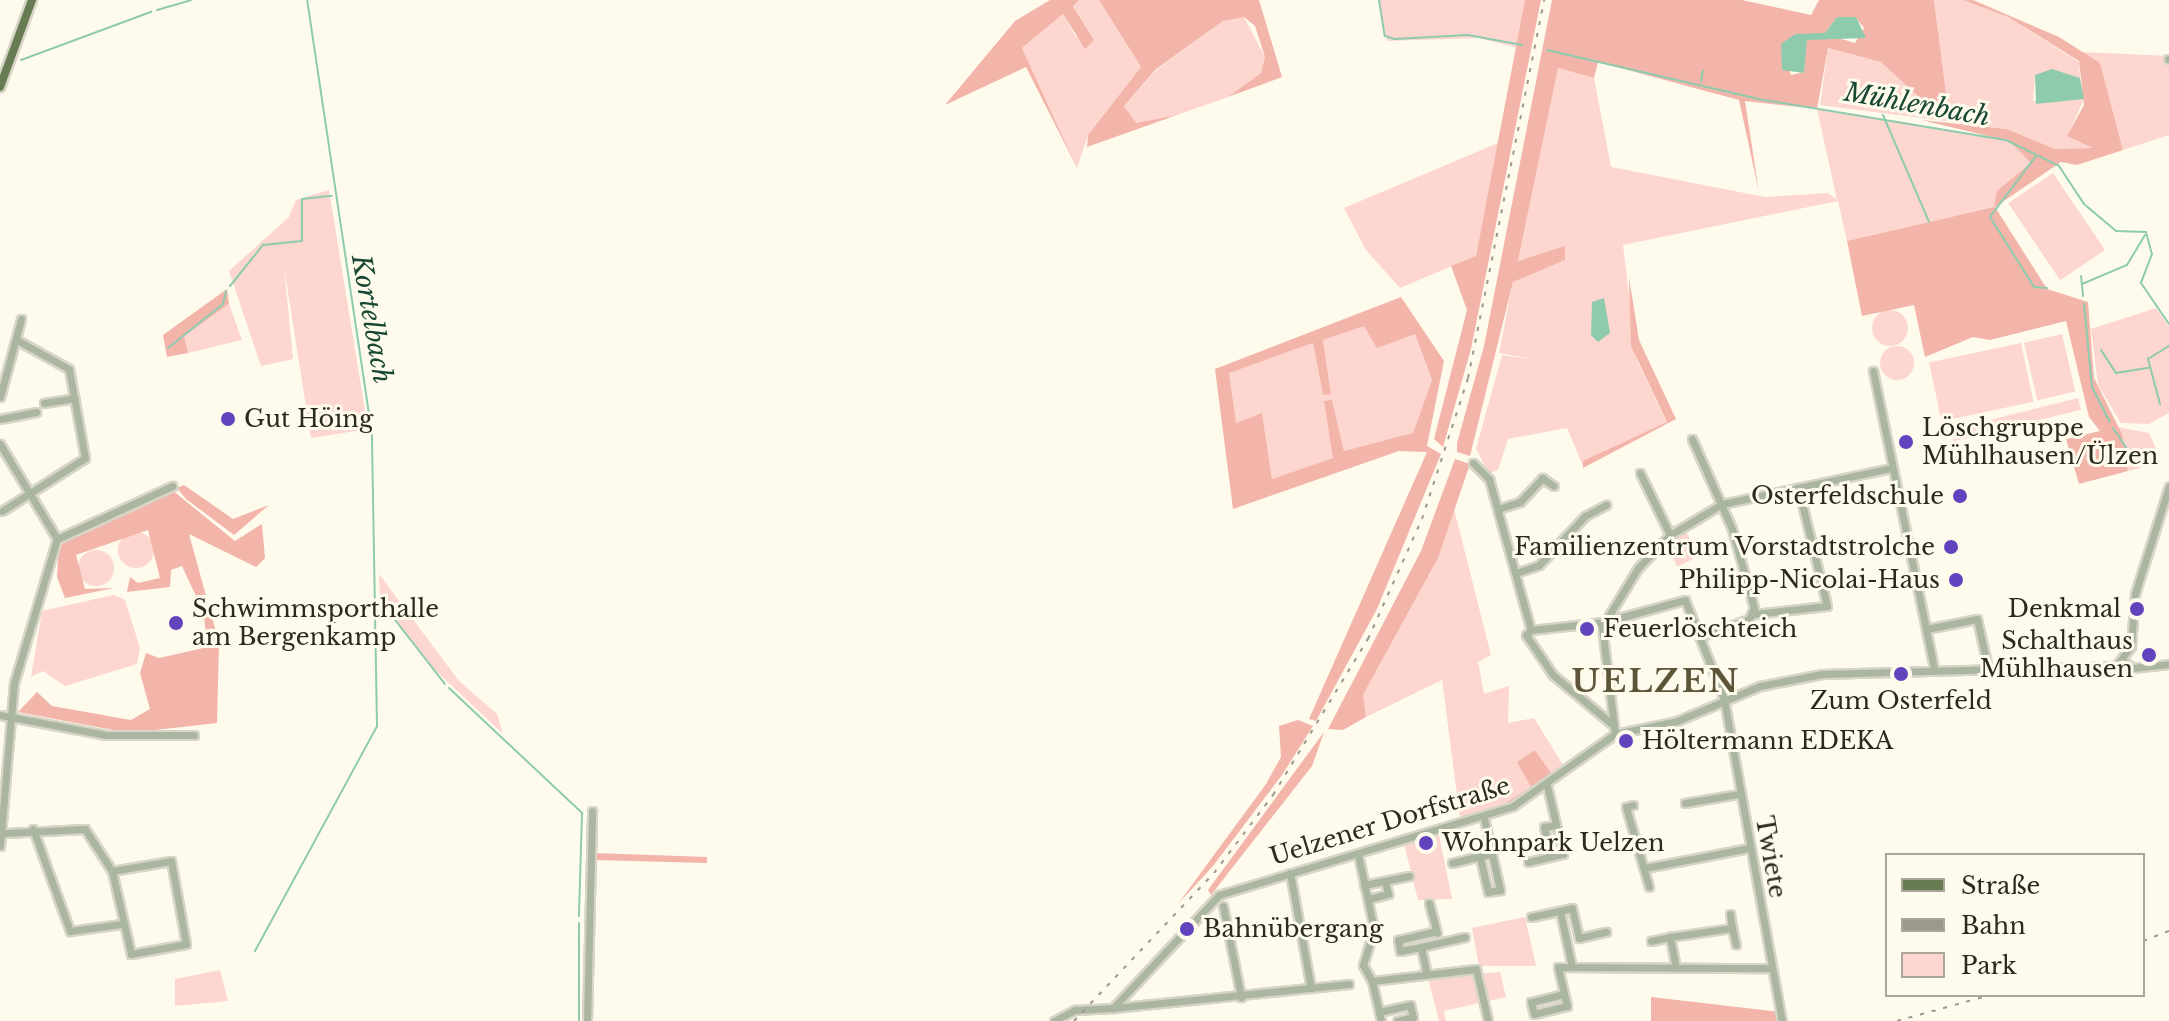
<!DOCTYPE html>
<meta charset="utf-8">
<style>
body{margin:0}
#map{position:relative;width:2169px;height:1021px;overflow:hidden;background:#fefbed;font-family:"Libre Baskerville",serif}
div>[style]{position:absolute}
.green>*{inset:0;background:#fcd6cf;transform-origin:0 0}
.round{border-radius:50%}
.forest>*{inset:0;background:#f3b4aa}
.water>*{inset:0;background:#8ecbad}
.stream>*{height:2px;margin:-1px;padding:0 1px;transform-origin:1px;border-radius:1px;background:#8ecbad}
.roads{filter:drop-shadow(2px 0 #d8d5c8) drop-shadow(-2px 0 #d8d5c8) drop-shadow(0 2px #d8d5c8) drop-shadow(0 -2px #d8d5c8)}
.minor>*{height:7px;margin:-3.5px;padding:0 3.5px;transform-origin:3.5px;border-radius:3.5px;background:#aab69f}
.major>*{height:8px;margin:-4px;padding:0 4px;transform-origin:4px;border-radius:4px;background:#687c54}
.rail>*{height:2px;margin-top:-1px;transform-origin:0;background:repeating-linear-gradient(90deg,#9c998c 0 4px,transparent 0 12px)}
.dots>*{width:22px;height:22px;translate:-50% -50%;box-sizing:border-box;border:4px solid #fefbed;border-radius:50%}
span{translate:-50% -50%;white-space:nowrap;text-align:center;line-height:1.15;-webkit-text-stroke:6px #fefbed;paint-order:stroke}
.poi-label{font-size:24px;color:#2c291d}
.left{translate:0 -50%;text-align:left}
.right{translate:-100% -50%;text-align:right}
.street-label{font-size:24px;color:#2c291d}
.water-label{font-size:26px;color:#184834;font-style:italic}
.district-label{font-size:32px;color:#5c5538;font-weight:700;letter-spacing:2px}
.legend{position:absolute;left:1885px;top:853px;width:260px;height:144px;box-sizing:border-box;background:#fefbed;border:2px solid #aaa79a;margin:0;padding:10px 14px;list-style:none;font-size:24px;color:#2c291d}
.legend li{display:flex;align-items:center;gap:16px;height:40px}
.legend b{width:40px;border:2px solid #aaa79a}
</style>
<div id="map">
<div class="green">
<div style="clip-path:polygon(1079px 0,1099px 0,1141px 67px,1088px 135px,1077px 168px,1022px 48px,1063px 14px,1076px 37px,1094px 40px,1073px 5px)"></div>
<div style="clip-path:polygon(1378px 0,1525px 0,1518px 48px,1479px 38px,1387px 41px)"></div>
<div style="clip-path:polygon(1934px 0,1963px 0,2008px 17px,2079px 62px,2080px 78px,2035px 75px,2033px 101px,2084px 99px,2068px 135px,2094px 148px,2055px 149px,2007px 129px,1820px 105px,1828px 48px,1881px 62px,1947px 111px)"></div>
<div style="clip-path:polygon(1244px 17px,1265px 57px,1261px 73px,1228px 97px,1177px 115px,1136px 123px,1129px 116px,1124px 106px,1155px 71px,1223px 21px)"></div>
<div style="clip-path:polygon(2082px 52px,2169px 56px,2169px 135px,2123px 150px,2100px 63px)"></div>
<div style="clip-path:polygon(1558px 68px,1594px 78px,1611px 167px,1765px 197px,1828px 193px,1837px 200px,1817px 109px,2009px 141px,2031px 163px,1994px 207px,1847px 241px,1838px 201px,1623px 245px,1637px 360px,1667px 423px,1583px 466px,1567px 428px,1508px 439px,1498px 470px,1489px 473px,1476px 449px,1502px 355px,1536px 360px,1499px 353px,1513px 281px,1565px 260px,1564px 247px,1518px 261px)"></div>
<div style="clip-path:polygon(1498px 143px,1476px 256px,1400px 288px,1366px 250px,1344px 208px)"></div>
<div style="left:2053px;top:173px;width:93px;height:54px;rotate:56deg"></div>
<div style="clip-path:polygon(329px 190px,368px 429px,311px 438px,284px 267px,293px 359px,261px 366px,229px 271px,289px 217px,296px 200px)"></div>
<div style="clip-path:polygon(229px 304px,242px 340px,188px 353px,183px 336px)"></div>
<div style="clip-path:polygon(2156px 308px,2169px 327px,2169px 413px,2149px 424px,2121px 423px,2098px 385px,2091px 329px)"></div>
<div class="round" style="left:1872px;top:310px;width:36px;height:36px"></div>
<div style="clip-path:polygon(1365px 325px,1415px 334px,1432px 380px,1413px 434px,1344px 451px,1332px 400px,1333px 458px,1272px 479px,1262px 414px,1236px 424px,1228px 373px,1313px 343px,1323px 395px,1331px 393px,1323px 340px)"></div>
<div style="left:2062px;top:334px;width:59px;height:39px;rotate:77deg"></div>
<div style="left:2021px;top:343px;width:60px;height:94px;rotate:78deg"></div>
<div class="round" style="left:1880px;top:346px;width:34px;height:34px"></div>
<div style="left:2078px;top:398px;width:12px;height:131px;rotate:76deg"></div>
<div style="clip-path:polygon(2117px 427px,2149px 433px,2156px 449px,2135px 455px,2141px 468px,2128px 471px)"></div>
<div style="clip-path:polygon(1454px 509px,1491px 655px,1478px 662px,1484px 694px,1509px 686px,1508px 723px,1534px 718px,1563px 765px,1551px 773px,1535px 750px,1517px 762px,1532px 787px,1508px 808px,1461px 825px,1442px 680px,1366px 717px,1363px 695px,1438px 558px)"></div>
<div style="clip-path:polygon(1685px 530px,1699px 556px,1677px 567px,1667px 543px)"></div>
<div class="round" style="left:118px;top:532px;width:36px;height:36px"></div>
<div class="round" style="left:78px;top:550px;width:36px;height:36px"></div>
<div style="clip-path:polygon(379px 574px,459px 681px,497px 714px,503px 734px,434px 669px,380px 599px)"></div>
<div style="clip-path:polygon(114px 595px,125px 600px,140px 648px,137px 664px,65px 686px,43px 671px,31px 677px,42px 611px)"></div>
<div style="clip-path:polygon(1439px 835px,1452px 899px,1418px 900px,1404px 844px)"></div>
<div style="clip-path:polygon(1525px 917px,1536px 966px,1479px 966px,1472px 928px)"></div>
<div style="clip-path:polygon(220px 970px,228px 1001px,175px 1006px,175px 979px)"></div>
<div style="clip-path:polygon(1500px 972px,1506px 997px,1444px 1011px,1446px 1021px,1439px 1021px,1428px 978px)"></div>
</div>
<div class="forest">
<div style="clip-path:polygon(1050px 0,1079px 0,1073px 6px,1094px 40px,1085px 49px,1063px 14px,1022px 48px,1077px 168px,1026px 67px,945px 105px,1015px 21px)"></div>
<div style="clip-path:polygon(1099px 0,1259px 0,1282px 77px,1228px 97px,1261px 73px,1265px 57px,1255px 26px,1244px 17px,1223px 21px,1155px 70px,1124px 106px,1136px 123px,1177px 115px,1087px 147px,1088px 135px,1141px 67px)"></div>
<div style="clip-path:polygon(1525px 0,1541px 0,1471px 349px,1443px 447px,1434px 439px,1467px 310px,1451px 266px,1476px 256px)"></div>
<div style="clip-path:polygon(evenodd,1552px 0,1742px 0,1811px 15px,1819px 0,1934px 0,1948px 111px,1931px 108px,1881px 62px,1828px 48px,1817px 109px,1745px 101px,1759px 192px,1739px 100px,1598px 62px,1594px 78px,1558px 68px,1518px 261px,1565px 246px,1565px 260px,1513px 282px,1470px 456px,1457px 452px,1457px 443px,1484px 346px,1552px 0,1837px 17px,1855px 17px,1864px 28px,1855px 43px,1828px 35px,1806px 40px,1804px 72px,1791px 75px,1781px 44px,1825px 33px,1837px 17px)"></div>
<div style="clip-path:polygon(1963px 0,1973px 0,2059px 37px,2100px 63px,2123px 150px,2077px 165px,2061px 162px,1995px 207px,2047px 289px,2088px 302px,2094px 378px,2122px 434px,2128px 471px,2079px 484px,2066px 439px,2100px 431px,2089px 417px,2066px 321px,1990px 340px,1973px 337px,1925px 357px,1914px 305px,1862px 316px,1847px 241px,1994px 207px,1997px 191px,2031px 163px,2009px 141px,1921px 120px,2007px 129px,2055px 149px,2093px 148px,2067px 136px,2084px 105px,2079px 61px,2008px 17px)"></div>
<div style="clip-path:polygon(1629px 277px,1639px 340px,1676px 419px,1583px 468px,1583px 461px,1667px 422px,1631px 346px)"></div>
<div style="clip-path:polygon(227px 289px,229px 304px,184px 336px,188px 353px,167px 357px,163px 335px)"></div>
<div style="clip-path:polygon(evenodd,1401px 297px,1444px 361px,1427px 446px,1441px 454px,1377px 609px,1316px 721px,1309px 719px,1427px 452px,1399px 451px,1233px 509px,1215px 369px,1401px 297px,1364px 326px,1377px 348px,1415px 334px,1432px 380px,1413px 433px,1344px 451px,1332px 400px,1324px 401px,1333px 458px,1272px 479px,1262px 413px,1236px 423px,1229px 373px,1313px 343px,1323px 395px,1331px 394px,1323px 340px,1364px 326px)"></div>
<div style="clip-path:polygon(1455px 459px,1470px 464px,1438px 558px,1363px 695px,1366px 717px,1343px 730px,1328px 729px,1421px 551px)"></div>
<div style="clip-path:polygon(184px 485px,233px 519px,269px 505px,234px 535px,186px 499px,177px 488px)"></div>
<div style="clip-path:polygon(172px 490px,235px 541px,262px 524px,265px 558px,256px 567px,189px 534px,219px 643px,217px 723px,129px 733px,18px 712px,37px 692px,52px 706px,131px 720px,150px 709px,140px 673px,146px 653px,159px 658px,208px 647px,203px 611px,182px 566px,171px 570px,170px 587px,127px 592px,130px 577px,138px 583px,160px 578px,148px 530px,76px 555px,85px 589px,114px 588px,65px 598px,57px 577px,59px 541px)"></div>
<div style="clip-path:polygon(1298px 720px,1313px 726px,1282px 775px,1213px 866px,1178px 904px,1266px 784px,1281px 757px,1279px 726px)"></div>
<div style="clip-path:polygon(1324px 732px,1312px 766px,1211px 895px,1208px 890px)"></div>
<div style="clip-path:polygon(1535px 750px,1551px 773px,1576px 758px,1577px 764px,1508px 808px,1507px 802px,1531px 787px,1517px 762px)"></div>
<div style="clip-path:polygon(594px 853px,707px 857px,707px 863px,594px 860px)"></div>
<div style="clip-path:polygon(1651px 997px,1781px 1012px,1782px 1021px,1651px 1021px)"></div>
</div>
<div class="water">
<div style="clip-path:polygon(1837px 17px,1856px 17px,1866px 38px,1807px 40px,1804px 73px,1782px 70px,1781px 44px,1795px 34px,1825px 33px)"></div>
<div style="clip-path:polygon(2052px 69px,2080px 78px,2084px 99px,2036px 104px,2035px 75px)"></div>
<div style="clip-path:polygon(1604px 298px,1610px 333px,1598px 342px,1591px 335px,1592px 302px)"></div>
</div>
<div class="stream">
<div style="left:1379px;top:0;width:36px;rotate:81deg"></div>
<div style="left:1385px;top:36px;width:9px;rotate:18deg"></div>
<div style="left:1394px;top:39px;width:74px;rotate:-3.1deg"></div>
<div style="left:1468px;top:35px;width:55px;rotate:10.5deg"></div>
<div style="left:157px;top:10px;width:35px;rotate:-16deg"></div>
<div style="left:1547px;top:50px;width:223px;rotate:13deg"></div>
<div style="left:1764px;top:100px;width:245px;rotate:9.4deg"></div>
<div style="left:2006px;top:140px;width:59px;rotate:26.1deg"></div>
<div style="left:2059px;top:166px;width:45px;rotate:56.7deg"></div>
<div style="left:2084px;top:204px;width:42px;rotate:40.2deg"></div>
<div style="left:2116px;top:231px;width:30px;rotate:2deg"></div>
<div style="left:2146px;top:232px;width:23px;rotate:75deg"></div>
<div style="left:2152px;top:254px;width:31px;rotate:111deg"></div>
<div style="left:2141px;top:283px;width:50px;rotate:55.7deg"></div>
<div style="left:21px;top:60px;width:139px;rotate:-20.3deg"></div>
<div style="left:1701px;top:81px;width:11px;rotate:-80deg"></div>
<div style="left:1883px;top:115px;width:116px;rotate:66.7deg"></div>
<div style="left:2036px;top:156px;width:76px;rotate:127deg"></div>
<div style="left:1990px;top:217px;width:83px;rotate:57.8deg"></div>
<div style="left:2034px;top:287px;width:13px;rotate:4deg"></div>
<div style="left:2081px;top:276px;width:20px;rotate:84deg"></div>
<div style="left:2082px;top:284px;width:49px;rotate:-22.9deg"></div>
<div style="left:2127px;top:265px;width:35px;rotate:-59deg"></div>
<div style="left:230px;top:286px;width:53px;rotate:-51.2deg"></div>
<div style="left:263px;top:245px;width:39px;rotate:-6deg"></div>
<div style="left:302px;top:241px;width:42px;rotate:-90deg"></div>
<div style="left:302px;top:199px;width:30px;rotate:-6deg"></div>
<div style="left:2084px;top:304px;width:83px;rotate:84.5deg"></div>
<div style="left:2092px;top:387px;width:39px;rotate:63deg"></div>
<div style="left:168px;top:348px;width:70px;rotate:-38.7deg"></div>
<div style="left:223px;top:304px;width:13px;rotate:-77deg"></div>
<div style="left:2101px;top:350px;width:27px;rotate:57deg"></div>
<div style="left:2116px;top:373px;width:33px;rotate:-9deg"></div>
<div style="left:2160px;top:404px;width:47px;rotate:-104.9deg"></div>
<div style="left:2148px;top:359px;width:25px;rotate:-32deg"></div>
<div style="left:2113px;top:428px;width:43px;rotate:56.3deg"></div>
<div style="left:392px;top:616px;width:86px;rotate:52.1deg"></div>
<div style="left:449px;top:688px;width:183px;rotate:43.2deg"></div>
<div style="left:582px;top:813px;width:103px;rotate:91.7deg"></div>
<div style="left:579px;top:923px;width:98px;rotate:90deg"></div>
<div style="left:255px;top:951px;width:256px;rotate:-61.5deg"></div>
<div style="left:377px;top:726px;width:292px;rotate:-91deg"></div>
<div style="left:372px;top:434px;width:439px;rotate:-98.5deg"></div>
</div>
<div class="roads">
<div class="minor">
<div style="left:2168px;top:59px;width:1px"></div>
<div style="left:1873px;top:371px;width:304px;rotate:78.4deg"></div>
<div style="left:0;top:397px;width:81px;rotate:-74.9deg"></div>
<div style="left:44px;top:403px;width:31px;rotate:-9deg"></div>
<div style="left:0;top:419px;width:37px;rotate:-11deg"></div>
<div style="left:1692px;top:439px;width:98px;rotate:66deg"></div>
<div style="left:1732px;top:529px;width:82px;rotate:74.4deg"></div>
<div style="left:1754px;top:608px;width:12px;rotate:114deg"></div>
<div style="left:1749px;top:619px;width:47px;rotate:160deg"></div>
<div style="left:0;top:444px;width:111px;rotate:59deg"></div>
<div style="left:1473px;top:463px;width:23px;rotate:45deg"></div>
<div style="left:1489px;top:479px;width:157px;rotate:74.5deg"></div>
<div style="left:1640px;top:473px;width:69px;rotate:64.2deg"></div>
<div style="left:1498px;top:509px;width:23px;rotate:-18deg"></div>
<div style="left:1520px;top:502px;width:33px;rotate:-47deg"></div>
<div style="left:1542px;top:478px;width:14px;rotate:34deg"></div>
<div style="left:2px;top:511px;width:98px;rotate:-32.6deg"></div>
<div style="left:85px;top:458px;width:90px;rotate:-100.2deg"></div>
<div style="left:69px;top:369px;width:60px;rotate:-150.9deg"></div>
<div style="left:1516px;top:573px;width:24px;rotate:-19deg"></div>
<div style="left:1539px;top:565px;width:67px;rotate:-46.8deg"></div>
<div style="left:1585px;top:516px;width:24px;rotate:-28deg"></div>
<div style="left:1754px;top:614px;width:73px;rotate:-6.3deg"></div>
<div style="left:1827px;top:606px;width:122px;rotate:-103.7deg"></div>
<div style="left:1926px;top:629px;width:52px;rotate:-11.1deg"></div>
<div style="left:1977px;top:619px;width:50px;rotate:77.3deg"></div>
<div style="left:1531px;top:630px;width:73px;rotate:-6.3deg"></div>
<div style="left:1604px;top:622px;width:84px;rotate:-15.2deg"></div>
<div style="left:1685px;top:600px;width:106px;rotate:68.5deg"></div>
<div style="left:1724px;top:699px;width:327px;rotate:79.8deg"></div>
<div style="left:1531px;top:630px;width:7px;rotate:135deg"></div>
<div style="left:1526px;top:635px;width:48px;rotate:56deg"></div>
<div style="left:1553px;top:675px;width:77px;rotate:39.7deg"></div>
<div style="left:2123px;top:661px;width:11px;rotate:38deg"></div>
<div style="left:2132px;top:668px;width:37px;rotate:-6deg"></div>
<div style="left:0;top:715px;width:108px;rotate:10.7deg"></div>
<div style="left:106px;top:735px;width:88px"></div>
<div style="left:1615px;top:734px;width:108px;rotate:-96.9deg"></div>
<div style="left:1602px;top:627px;width:69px;rotate:-58.6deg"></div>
<div style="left:1638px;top:568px;width:46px;rotate:-45.9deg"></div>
<div style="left:1670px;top:535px;width:61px;rotate:-30.8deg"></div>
<div style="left:1722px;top:504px;width:174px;rotate:-12deg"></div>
<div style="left:1685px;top:803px;width:55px;rotate:-9.5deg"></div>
<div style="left:1633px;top:805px;width:7px;rotate:164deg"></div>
<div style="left:1626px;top:807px;width:83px;rotate:74deg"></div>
<div style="left:1484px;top:818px;width:74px;rotate:77.5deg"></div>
<div style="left:1500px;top:890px;width:12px;rotate:171deg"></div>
<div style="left:1488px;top:892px;width:37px;rotate:-103deg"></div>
<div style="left:1480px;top:856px;width:12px;rotate:-9deg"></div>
<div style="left:33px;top:829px;width:109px;rotate:70.1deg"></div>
<div style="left:70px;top:931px;width:52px;rotate:-7.7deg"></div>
<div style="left:6px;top:833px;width:79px;rotate:-2.9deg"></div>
<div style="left:85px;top:829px;width:50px;rotate:57.3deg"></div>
<div style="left:112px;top:871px;width:85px;rotate:77.1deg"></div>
<div style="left:131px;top:954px;width:56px;rotate:-10.3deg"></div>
<div style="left:186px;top:944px;width:84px;rotate:-100.2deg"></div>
<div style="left:171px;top:861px;width:60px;rotate:170.4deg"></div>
<div style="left:0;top:846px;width:164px;rotate:-85.1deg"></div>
<div style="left:14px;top:683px;width:150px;rotate:-73.4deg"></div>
<div style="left:57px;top:539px;width:127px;rotate:-24.7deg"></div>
<div style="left:1358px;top:854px;width:77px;rotate:78deg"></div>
<div style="left:1374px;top:929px;width:38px;rotate:107deg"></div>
<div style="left:1363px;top:965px;width:18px;rotate:61deg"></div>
<div style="left:1550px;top:857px;width:31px;rotate:-101deg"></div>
<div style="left:1544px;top:827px;width:12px;rotate:-9deg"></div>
<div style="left:1528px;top:862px;width:36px;rotate:-13deg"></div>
<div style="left:1563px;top:854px;width:70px;rotate:-103.2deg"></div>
<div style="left:1452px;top:863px;width:29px;rotate:-14deg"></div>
<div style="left:1645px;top:868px;width:106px;rotate:-10.9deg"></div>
<div style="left:1290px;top:873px;width:117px;rotate:79.7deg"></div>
<div style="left:1364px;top:885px;width:46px;rotate:-11.3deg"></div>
<div style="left:1368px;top:899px;width:21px;rotate:-14deg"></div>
<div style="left:1388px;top:894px;width:13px;rotate:-103deg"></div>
<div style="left:1429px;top:903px;width:31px;rotate:75deg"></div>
<div style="left:1223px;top:906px;width:93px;rotate:78.8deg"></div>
<div style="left:1560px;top:911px;width:12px;rotate:-14deg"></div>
<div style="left:1572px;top:908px;width:31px;rotate:77deg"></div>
<div style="left:1579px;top:938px;width:28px;rotate:-13deg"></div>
<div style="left:1730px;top:914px;width:14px;rotate:82deg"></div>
<div style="left:1531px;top:917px;width:30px;rotate:-12deg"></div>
<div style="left:1560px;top:911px;width:57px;rotate:77.9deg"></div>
<div style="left:1651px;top:941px;width:19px;rotate:-12deg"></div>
<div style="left:1421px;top:947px;width:21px;rotate:169deg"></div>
<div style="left:1400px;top:951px;width:11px;rotate:-100deg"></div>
<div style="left:1398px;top:940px;width:39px;rotate:-13deg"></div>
<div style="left:1676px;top:968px;width:32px;rotate:-101deg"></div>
<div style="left:1670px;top:937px;width:63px;rotate:-8.3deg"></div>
<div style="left:1732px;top:928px;width:17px;rotate:77deg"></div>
<div style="left:1427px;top:975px;width:29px;rotate:-102deg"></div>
<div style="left:1421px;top:947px;width:45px;rotate:-12.8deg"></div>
<div style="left:1372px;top:981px;width:105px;rotate:-6.6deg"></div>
<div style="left:1476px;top:969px;width:53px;rotate:77deg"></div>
<div style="left:1372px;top:981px;width:41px;rotate:77.3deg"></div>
<div style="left:1564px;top:994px;width:34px;rotate:166deg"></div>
<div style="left:1531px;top:1002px;width:12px;rotate:76deg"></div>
<div style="left:1534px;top:1014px;width:34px;rotate:-14deg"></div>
<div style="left:1567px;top:1006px;width:40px;rotate:-103deg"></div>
<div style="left:1558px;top:967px;width:214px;rotate:0.3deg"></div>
<div style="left:1113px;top:1008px;width:237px;rotate:-5.8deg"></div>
<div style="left:1379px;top:1012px;width:32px;rotate:-13deg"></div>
<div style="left:1410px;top:1005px;width:12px;rotate:76deg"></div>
<div style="left:1413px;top:1017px;width:16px;rotate:166deg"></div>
<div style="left:587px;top:1021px;width:210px;rotate:-88.6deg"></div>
<div style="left:1054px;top:1021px;width:24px;rotate:-28deg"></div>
<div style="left:1075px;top:1010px;width:38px;rotate:-3deg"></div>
<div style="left:1113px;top:1008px;width:155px;rotate:-46.8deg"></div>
<div style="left:1219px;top:895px;width:307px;rotate:-16.8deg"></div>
<div style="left:1513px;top:806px;width:125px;rotate:-35.2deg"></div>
<div style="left:1615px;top:734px;width:63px;rotate:-11.8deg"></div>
<div style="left:1677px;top:721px;width:90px;rotate:-22.9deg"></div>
<div style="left:1760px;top:686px;width:63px;rotate:-11deg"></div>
<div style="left:1822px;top:674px;width:294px;rotate:-1.6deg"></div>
<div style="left:2116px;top:666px;width:25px;rotate:-53deg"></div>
<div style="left:2131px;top:646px;width:52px;rotate:-85.6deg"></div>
<div style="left:2135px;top:594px;width:113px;rotate:-72.5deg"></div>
</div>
<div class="major">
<div style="left:0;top:87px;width:93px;rotate:-69.8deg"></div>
</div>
</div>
<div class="rail">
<div style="left:2143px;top:941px;width:28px;rotate:-21deg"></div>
<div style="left:1074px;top:1021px;width:204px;rotate:-46.6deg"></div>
<div style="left:1214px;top:873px;width:98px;rotate:-52.9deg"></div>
<div style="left:1273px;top:795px;width:183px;rotate:-58.7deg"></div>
<div style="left:1368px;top:639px;width:132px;rotate:-65.8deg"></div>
<div style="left:1422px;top:519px;width:148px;rotate:-71.9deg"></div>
<div style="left:1468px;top:378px;width:386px;rotate:-78.6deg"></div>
<div style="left:1897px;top:1021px;width:97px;rotate:-15.6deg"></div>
</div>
<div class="dots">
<div style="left:228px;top:419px;background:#6144bd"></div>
<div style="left:1906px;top:442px;background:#6144bd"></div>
<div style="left:1960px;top:496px;background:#6144bd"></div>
<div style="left:1951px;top:547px;background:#6144bd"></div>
<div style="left:1956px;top:580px;background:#6144bd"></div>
<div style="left:2137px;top:609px;background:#6144bd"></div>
<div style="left:176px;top:623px;background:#6144bd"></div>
<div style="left:1587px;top:629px;background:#6144bd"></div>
<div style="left:2149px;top:655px;background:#6144bd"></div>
<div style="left:1901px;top:674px;background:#6144bd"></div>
<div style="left:1626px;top:741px;background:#6144bd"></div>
<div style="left:1426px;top:843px;background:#6144bd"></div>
<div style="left:1187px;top:929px;background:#6144bd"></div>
</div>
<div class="poi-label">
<span class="left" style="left:244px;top:419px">Gut Höing</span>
<span class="left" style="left:1922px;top:442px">Löschgruppe<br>Mühlhausen/Ülzen</span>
<span class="right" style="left:1944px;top:496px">Osterfeldschule</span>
<span class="right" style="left:1935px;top:547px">Familienzentrum Vorstadtstrolche</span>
<span class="right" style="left:1940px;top:580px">Philipp-Nicolai-Haus</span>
<span class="left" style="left:192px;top:623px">Schwimmsporthalle<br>am Bergenkamp</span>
<span class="right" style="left:2121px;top:609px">Denkmal</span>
<span class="left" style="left:1603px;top:629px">Feuerlöschteich</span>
<span class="right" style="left:2133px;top:655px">Schalthaus<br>Mühlhausen</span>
<span style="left:1901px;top:701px">Zum Osterfeld</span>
<span class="left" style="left:1642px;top:741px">Höltermann EDEKA</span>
<span class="left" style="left:1442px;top:843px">Wohnpark Uelzen</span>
<span class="left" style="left:1203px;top:929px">Bahnübergang</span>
</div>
<div class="street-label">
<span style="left:1390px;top:821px;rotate:-17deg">Uelzener Dorfstraße</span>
<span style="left:1771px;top:857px;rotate:80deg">Twiete</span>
</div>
<div class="water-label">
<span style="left:1917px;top:105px;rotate:10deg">Mühlenbach</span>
<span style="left:371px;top:319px;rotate:80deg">Kortelbach</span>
</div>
<div class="district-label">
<span style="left:1656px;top:681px">UELZEN</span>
</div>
<ul class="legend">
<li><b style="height:10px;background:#687c54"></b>Straße</li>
<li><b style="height:10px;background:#9c998c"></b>Bahn</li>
<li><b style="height:22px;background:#fcd6cf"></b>Park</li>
</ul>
</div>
